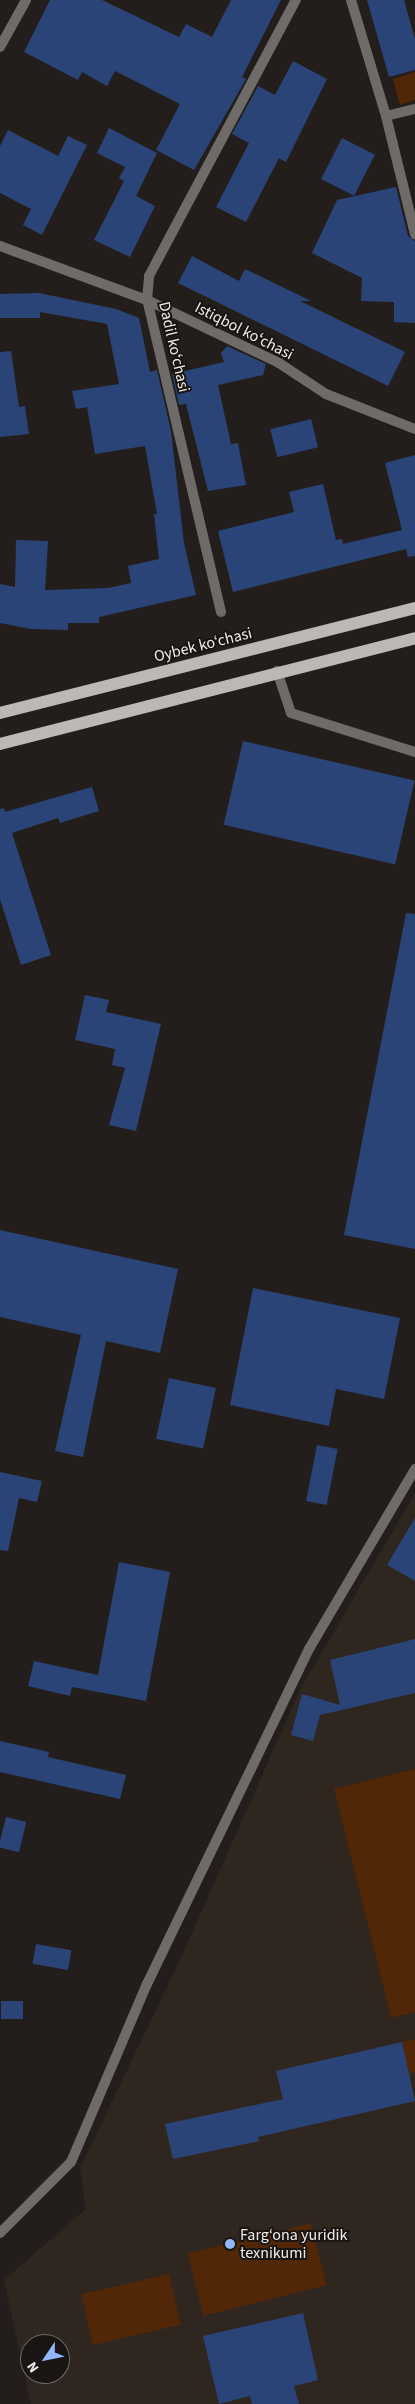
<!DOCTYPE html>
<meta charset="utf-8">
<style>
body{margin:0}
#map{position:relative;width:415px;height:2404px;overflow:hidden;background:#231e1b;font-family:"Source Sans 3",sans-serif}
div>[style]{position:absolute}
.built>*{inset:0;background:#302620}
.green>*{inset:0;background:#522707;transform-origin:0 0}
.building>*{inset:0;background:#2a4477;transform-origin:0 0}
.street>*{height:10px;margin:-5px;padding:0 5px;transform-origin:5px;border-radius:5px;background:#6e6b69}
.primary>*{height:12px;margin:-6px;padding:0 6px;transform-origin:6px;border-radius:6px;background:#beb8b5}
.dots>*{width:14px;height:14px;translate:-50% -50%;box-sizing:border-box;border:2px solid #191512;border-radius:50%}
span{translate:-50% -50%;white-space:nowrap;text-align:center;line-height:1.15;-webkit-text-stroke:4px #191512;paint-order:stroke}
.street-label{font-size:16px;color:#efecea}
.poi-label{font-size:16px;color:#efecea}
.left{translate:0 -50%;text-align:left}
.north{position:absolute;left:20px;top:2334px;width:50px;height:50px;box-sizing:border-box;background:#191512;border:1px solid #6f6b68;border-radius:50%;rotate:236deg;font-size:14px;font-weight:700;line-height:20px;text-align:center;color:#efecea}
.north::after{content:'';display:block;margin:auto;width:18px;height:22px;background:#92b7fd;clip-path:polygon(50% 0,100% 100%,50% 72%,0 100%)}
</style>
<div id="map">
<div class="built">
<div style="clip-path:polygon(evenodd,415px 1493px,415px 2404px,31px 2404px,4px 2280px,86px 2209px,80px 2168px,180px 1960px,301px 1688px,415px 1493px,30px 2344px,60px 2344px,60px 2374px,30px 2374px,30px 2344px)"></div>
</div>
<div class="green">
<div style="clip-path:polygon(415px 72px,415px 100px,400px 105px,393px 79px)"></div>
<div style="clip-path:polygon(415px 1769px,415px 2012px,391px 2018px,334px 1789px)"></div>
<div style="clip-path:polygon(415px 2039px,415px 2072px,409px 2074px,402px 2042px)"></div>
<div style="left:311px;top:2223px;width:64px;height:127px;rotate:76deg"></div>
<div style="left:169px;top:2274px;width:52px;height:90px;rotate:77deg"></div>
</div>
<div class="building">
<div style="clip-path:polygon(50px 0,102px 0,179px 37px,186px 24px,212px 37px,231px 0,281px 0,242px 77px,246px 79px,194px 170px,156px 150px,180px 104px,115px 71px,107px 86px,82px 72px,78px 80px,24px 52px)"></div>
<div style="clip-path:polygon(367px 0,404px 0,415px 39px,415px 70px,389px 77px)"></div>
<div style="clip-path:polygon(293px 61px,327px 79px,286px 162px,279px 158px,246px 222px,216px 207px,249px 143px,232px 134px,258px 86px,275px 95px)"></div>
<div style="clip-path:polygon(109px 128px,157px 153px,136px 196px,155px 206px,130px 257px,94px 240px,124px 181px,119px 178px,125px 167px,97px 153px)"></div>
<div style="clip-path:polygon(8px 130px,58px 156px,68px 136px,87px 145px,42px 235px,23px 225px,31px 209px,0 193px,0 146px)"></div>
<div style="left:342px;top:138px;width:37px;height:46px;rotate:27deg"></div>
<div style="clip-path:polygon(396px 187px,408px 236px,415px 241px,415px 323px,394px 322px,394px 302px,361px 301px,362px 278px,312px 253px,337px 200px)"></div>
<div style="clip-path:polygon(192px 256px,239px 281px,245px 269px,311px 301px,300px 301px,405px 352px,388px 386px,178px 283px)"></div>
<div style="clip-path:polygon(39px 293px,116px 309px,139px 318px,150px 372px,157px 370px,171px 431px,184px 543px,196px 595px,99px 617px,99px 623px,68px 623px,68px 630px,31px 629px,0 623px,0 584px,15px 587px,16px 540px,48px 541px,45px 590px,108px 588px,131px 583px,128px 566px,159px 559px,154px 514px,157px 514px,145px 446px,95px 454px,87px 407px,76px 409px,72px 391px,119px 384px,107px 324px,40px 312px,40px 318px,0 318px,0 294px)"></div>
<div style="clip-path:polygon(227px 346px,266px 364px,263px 375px,218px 385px,231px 444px,238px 443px,246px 485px,208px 491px,186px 404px,179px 405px,172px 374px,224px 362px,221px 353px)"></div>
<div style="clip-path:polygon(11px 351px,19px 407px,25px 406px,29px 434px,0 437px,0 352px)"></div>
<div style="left:311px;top:419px;width:29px;height:42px;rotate:76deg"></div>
<div style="clip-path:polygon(415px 455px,415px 556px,408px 557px,406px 549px,233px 592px,218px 531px,294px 512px,289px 492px,323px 484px,336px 540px,342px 539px,343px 544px,402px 530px,385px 463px)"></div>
<div style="left:243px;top:741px;width:176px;height:86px;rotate:13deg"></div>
<div style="clip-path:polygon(92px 787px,99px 811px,60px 823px,58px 818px,12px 833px,51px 955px,21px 965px,0 899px,0 809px,4px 808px,5px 812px)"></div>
<div style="clip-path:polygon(406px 913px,415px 914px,415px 1249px,344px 1235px)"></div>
<div style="clip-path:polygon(85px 995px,109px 1000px,106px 1012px,161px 1024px,136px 1131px,109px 1125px,125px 1068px,112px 1065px,115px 1049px,75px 1040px)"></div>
<div style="clip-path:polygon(0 1230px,178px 1269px,160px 1353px,106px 1341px,83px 1457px,55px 1451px,81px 1335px,0 1317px)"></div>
<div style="clip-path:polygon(253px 1288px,400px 1318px,384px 1399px,336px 1389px,329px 1426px,230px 1405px)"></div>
<div style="left:169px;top:1378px;width:48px;height:62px;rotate:12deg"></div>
<div style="left:317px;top:1445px;width:21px;height:57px;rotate:11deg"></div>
<div style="clip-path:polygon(0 1472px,42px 1481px,37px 1502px,19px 1498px,8px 1551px,0 1550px)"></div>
<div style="clip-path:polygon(415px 1518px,415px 1581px,387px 1565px)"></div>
<div style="clip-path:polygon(119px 1562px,170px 1572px,146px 1701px,72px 1687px,70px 1696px,28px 1686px,34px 1661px,98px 1675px)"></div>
<div style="clip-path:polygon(415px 1639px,415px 1693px,320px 1715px,313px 1741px,291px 1735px,302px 1694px,340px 1705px,330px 1660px)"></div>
<div style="clip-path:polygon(0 1741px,49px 1752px,48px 1757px,126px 1775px,120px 1799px,0 1772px)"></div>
<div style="left:6px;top:1817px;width:21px;height:31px;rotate:14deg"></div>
<div style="left:36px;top:1944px;width:36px;height:20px;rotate:10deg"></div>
<div style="left:1px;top:2001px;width:22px;height:18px"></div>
<div style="clip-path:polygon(402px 2042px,415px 2101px,258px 2137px,259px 2141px,173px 2159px,165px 2124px,283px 2099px,276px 2071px)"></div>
<div style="clip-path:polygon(303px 2313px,318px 2380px,294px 2386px,299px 2404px,252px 2404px,250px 2396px,219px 2404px,203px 2336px)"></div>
</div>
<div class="street">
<div style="left:351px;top:0;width:121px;rotate:73.2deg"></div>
<div style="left:386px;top:116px;width:122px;rotate:76.2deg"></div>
<div style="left:0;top:47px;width:54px;rotate:-61deg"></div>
<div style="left:386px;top:116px;width:30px;rotate:-14deg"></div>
<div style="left:0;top:246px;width:157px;rotate:20.2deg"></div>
<div style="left:147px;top:300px;width:146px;rotate:25.5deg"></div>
<div style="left:279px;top:363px;width:56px;rotate:33.4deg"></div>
<div style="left:326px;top:394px;width:96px;rotate:21.5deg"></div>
<div style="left:221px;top:612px;width:321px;rotate:-103.3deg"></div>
<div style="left:147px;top:300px;width:24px;rotate:-85deg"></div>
<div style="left:149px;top:276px;width:313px;rotate:-62deg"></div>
<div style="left:277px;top:671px;width:44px;rotate:71.6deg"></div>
<div style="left:291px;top:713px;width:130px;rotate:17.5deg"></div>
<div style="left:0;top:2233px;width:100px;rotate:-45deg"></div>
<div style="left:71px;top:2162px;width:194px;rotate:-66.9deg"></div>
<div style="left:147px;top:1984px;width:372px;rotate:-64.2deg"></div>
<div style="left:309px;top:1649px;width:209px;rotate:-59.5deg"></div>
</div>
<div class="primary">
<div style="left:0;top:713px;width:428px;rotate:-14.2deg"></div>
<div style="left:0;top:744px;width:428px;rotate:-14.3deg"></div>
</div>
<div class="dots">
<div style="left:230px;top:2244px;background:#92b7fd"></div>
</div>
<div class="street-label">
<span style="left:244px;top:331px;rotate:27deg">Istiqbol koʻchasi</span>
<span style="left:174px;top:347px;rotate:77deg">Dadil koʻchasi</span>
<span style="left:203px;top:645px;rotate:-14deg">Oybek ko‘chasi</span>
</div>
<div class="poi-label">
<span class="left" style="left:240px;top:2244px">Farg‘ona yuridik<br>texnikumi</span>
</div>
<div class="north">N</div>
</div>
